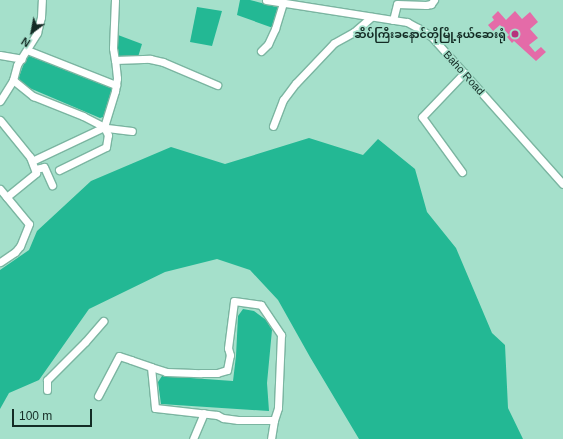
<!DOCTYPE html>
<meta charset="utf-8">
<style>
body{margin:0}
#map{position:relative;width:563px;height:439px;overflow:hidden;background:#a5e0cb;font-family:Helvetica,"Noto Sans Myanmar",sans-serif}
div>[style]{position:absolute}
.water>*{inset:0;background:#23b894}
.building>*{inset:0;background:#e46ba8}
.roads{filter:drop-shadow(1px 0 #7bb5a1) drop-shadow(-1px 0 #7bb5a1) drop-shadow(0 1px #7bb5a1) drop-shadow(0 -1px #7bb5a1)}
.minor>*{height:7px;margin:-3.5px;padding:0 3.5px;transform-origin:3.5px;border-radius:3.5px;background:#fff}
.dots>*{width:11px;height:11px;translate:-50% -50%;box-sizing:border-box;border:2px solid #a5e0cb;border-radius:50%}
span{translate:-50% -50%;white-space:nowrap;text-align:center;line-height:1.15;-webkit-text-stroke:3.5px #a5e0cb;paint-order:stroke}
.poi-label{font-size:11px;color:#142c25;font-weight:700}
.right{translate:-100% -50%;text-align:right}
.street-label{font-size:11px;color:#142c25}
.north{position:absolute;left:12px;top:12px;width:40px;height:40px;-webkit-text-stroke:3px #a5e0cb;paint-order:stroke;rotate:212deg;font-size:11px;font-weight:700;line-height:16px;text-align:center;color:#142c25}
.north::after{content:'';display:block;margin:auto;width:14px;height:18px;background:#142c25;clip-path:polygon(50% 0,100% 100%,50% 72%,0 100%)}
.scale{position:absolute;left:12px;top:409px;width:80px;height:18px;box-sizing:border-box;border:2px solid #142c25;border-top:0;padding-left:5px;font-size:12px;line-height:14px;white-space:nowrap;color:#142c25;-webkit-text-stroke:3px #a5e0cb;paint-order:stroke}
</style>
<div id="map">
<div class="water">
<div style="clip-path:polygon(240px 0,250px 0,280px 8px,273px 28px,237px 15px)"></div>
<div style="clip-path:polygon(197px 7px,222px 11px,212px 46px,190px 42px)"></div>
<div style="clip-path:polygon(118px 35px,142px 44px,138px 57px,120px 57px,118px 55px)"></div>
<div style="clip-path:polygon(27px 55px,106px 84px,113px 88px,115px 91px,103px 117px,100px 118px,20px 84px,19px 77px)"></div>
<div style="clip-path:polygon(309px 138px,363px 155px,378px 139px,415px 169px,427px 212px,456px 248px,492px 333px,505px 345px,508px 408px,523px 439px,359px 439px,310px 357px,278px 300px,250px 270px,217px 259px,165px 272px,89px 309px,39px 380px,9px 393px,0 409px,0 270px,29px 250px,37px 231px,91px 181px,171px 147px,225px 164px)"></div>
<div style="clip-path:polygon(243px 309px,254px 311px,266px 320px,272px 330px,267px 383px,269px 411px,161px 404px,158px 382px,162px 376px,233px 381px,236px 356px,238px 316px)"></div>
</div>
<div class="building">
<div style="clip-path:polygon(498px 11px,506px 20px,515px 11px,522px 19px,530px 12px,538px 22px,530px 29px,538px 38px,529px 45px,535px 52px,541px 47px,546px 52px,536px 61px,514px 41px,512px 43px,507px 37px,509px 35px,500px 25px,493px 31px,488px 25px,494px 20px,492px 17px)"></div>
</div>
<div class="roads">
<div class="minor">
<div style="left:115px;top:0;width:48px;rotate:92.4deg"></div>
<div style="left:113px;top:48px;width:12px;rotate:81deg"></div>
<div style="left:115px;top:60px;width:35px;rotate:-2deg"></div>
<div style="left:150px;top:59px;width:13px;rotate:13deg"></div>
<div style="left:163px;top:62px;width:59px;rotate:23.1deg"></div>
<div style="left:266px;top:0;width:143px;rotate:8.9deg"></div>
<div style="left:407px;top:22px;width:13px;rotate:29deg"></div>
<div style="left:418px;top:28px;width:15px;rotate:32deg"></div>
<div style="left:431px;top:36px;width:198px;rotate:48.3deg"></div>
<div style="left:393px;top:20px;width:16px;rotate:-76deg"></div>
<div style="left:397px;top:4px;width:29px;rotate:2deg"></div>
<div style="left:426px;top:5px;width:5px;rotate:-11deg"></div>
<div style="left:431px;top:4px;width:5px;rotate:-53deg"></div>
<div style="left:27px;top:50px;width:96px;rotate:21.5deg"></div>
<div style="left:261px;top:51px;width:10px;rotate:-45deg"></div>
<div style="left:268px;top:44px;width:17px;rotate:-65deg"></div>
<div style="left:275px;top:29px;width:27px;rotate:-73deg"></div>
<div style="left:0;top:55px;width:22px;rotate:10deg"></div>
<div style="left:13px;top:80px;width:26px;rotate:39deg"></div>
<div style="left:33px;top:96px;width:54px;rotate:21.8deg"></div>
<div style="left:83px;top:116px;width:27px;rotate:27deg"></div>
<div style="left:107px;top:128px;width:25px;rotate:7deg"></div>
<div style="left:0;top:101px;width:25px;rotate:-58deg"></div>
<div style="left:13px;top:80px;width:16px;rotate:-75deg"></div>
<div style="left:17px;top:65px;width:38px;rotate:-58deg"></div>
<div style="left:37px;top:33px;width:16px;rotate:-76deg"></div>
<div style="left:41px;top:17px;width:17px;rotate:-87deg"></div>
<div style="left:0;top:120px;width:48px;rotate:51deg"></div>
<div style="left:30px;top:157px;width:17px;rotate:69deg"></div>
<div style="left:36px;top:173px;width:38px;rotate:141deg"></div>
<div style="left:273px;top:126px;width:28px;rotate:-69deg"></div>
<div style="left:283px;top:100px;width:21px;rotate:-53deg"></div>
<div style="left:296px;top:83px;width:55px;rotate:-46.5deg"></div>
<div style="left:334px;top:43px;width:23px;rotate:-29deg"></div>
<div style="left:354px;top:32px;width:23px;rotate:-41deg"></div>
<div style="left:32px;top:161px;width:80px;rotate:-25.3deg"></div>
<div style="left:36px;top:169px;width:8px;rotate:-14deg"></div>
<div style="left:44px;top:167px;width:20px;rotate:66deg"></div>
<div style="left:59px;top:170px;width:52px;rotate:-26.1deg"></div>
<div style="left:106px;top:147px;width:12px;rotate:-81deg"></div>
<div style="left:108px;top:135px;width:9px;rotate:-117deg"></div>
<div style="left:104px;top:127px;width:38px;rotate:-73deg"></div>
<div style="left:115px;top:91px;width:13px;rotate:-81deg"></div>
<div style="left:117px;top:78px;width:18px;rotate:-96deg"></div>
<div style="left:462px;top:172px;width:68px;rotate:-126deg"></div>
<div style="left:422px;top:117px;width:61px;rotate:-46.3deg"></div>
<div style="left:0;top:189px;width:45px;rotate:50.4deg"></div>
<div style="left:29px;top:224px;width:24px;rotate:112deg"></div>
<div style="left:20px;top:246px;width:8px;rotate:130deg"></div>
<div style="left:15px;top:252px;width:18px;rotate:146deg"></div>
<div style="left:47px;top:390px;width:10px;rotate:-90deg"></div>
<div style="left:47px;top:380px;width:54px;rotate:-45deg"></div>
<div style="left:85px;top:342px;width:28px;rotate:-49deg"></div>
<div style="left:98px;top:396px;width:45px;rotate:-62.3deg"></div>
<div style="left:119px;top:356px;width:13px;rotate:18deg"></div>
<div style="left:131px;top:360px;width:21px;rotate:19deg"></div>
<div style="left:151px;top:367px;width:16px;rotate:18deg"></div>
<div style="left:166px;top:372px;width:35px;rotate:2deg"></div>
<div style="left:201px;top:373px;width:16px"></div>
<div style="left:217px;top:373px;width:10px;rotate:-17deg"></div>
<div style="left:227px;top:370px;width:15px;rotate:-79deg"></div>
<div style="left:230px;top:355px;width:7px;rotate:-106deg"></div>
<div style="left:228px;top:348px;width:47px;rotate:-82.7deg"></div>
<div style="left:234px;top:301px;width:27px;rotate:8deg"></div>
<div style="left:261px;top:305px;width:36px;rotate:56deg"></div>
<div style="left:281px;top:335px;width:73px;rotate:92.4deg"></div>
<div style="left:278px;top:408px;width:13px;rotate:108deg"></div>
<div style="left:274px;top:420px;width:36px;rotate:180deg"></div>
<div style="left:238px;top:420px;width:15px;rotate:-172deg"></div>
<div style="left:223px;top:418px;width:7px;rotate:-153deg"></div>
<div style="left:217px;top:415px;width:62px;rotate:-173.6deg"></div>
<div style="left:155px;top:408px;width:41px;rotate:-95.6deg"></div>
<div style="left:193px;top:439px;width:28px;rotate:-67deg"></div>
<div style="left:271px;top:439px;width:19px;rotate:-81deg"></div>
</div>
</div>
<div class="dots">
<div style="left:515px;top:34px;background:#b6347c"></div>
</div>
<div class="poi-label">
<span class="right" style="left:506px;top:34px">ဆိပ်ကြီးခနောင်တိုမြို့နယ်ဆေးရုံ</span>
</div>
<div class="street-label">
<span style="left:464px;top:73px;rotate:48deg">Baho Road</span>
</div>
<div class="north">N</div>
<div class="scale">100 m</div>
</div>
